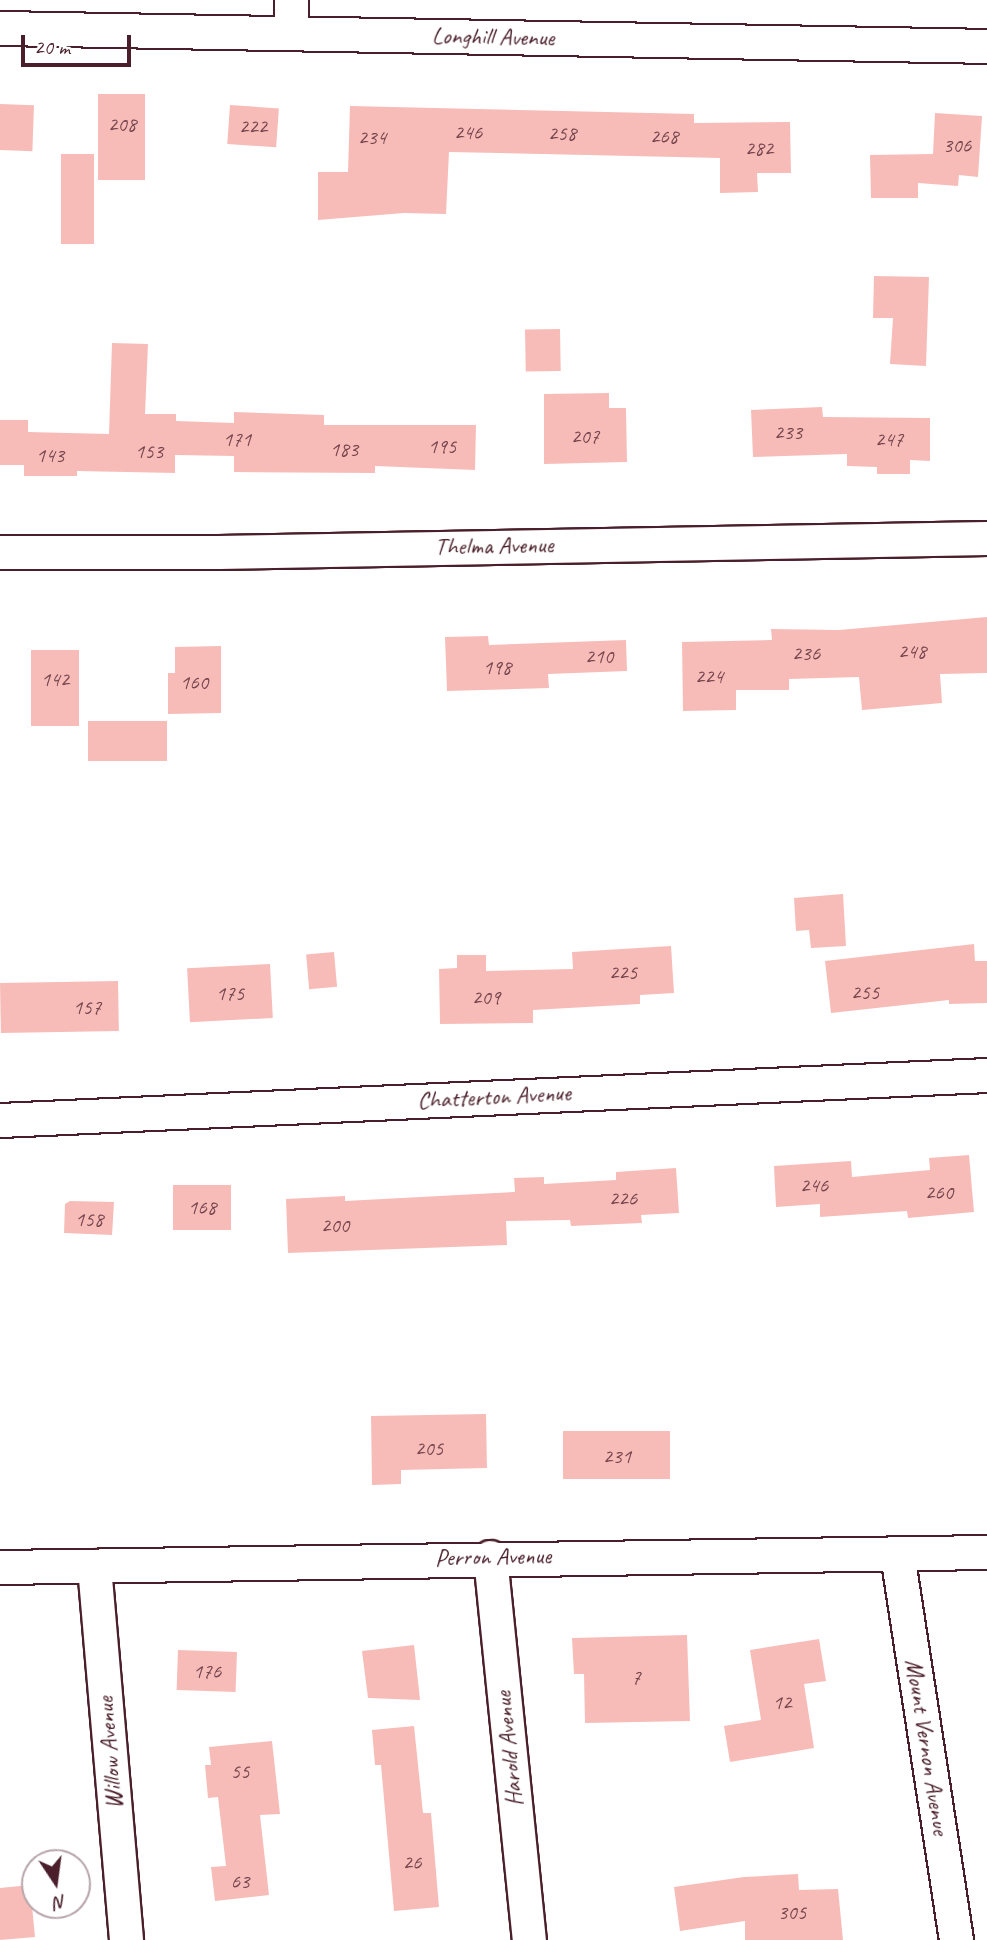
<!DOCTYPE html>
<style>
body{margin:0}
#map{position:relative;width:987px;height:1940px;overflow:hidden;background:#fff;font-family:Caveat,sans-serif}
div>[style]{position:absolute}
.building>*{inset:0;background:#f8bcb8;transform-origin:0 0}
.roads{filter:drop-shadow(2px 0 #4a1f2b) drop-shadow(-2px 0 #4a1f2b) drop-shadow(0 2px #4a1f2b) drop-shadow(0 -2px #4a1f2b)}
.minor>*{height:33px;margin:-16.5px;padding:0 16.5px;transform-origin:16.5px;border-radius:16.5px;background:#fff}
span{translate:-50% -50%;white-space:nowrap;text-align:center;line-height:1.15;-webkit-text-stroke:5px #fff;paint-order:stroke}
.number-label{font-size:21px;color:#76464e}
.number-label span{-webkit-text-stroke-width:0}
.street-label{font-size:24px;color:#4a1f2b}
.north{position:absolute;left:21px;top:1849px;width:70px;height:70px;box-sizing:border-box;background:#fff;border:2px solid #b7a5aa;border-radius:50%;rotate:167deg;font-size:19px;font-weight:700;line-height:28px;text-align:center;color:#4a1f2b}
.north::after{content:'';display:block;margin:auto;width:24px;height:32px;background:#4a1f2b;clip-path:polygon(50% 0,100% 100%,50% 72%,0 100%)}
.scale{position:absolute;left:21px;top:35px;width:110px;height:32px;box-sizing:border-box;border:4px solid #4a1f2b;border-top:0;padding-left:9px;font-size:21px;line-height:24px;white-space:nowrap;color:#4a1f2b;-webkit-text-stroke:5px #fff;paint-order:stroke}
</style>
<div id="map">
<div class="building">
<div style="left:98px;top:94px;width:47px;height:86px"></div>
<div style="left:0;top:104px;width:34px;height:46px;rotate:2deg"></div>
<div style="left:230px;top:105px;width:49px;height:39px;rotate:4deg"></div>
<div style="clip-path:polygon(350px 106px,694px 114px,694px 123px,790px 122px,791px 173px,757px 173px,758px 192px,720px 193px,720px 158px,449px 152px,446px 214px,404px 213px,318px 220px,318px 172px,348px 172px)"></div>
<div style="clip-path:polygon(935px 113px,982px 116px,978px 177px,959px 175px,958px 186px,918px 183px,918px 198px,871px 198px,870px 155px,933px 154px)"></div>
<div style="left:94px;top:154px;width:90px;height:33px;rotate:90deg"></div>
<div style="clip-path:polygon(874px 276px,929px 277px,926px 366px,890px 364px,893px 318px,873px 318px)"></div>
<div style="left:560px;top:329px;width:42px;height:35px;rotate:89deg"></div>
<div style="clip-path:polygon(112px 343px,148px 344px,145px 414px,176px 414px,176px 421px,234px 423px,234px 412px,324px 415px,324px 425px,476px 425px,475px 470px,375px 466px,375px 473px,234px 472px,234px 456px,175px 455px,175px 473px,77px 471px,77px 476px,24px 476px,24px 465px,0 465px,0 420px,28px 420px,28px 432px,109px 434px)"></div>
<div style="clip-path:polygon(609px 393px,609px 408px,626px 408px,627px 462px,544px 464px,544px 394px)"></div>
<div style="clip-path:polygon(822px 407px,823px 417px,930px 418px,930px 461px,910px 460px,910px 474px,877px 474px,877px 467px,847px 466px,847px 454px,753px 457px,751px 410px)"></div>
<div style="clip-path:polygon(987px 617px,987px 673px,940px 674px,942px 703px,862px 710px,859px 677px,789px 679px,789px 690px,736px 690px,736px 710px,683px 711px,682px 642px,772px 640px,771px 629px,839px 630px)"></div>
<div style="clip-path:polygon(488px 636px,489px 645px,626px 640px,627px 671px,548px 674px,549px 688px,447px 691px,445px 637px)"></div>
<div style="clip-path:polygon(221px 646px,221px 713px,168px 714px,168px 673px,175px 673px,175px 647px)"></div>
<div style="left:31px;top:650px;width:48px;height:76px"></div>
<div style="left:88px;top:721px;width:79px;height:40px"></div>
<div style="clip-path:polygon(843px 894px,846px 946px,811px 948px,809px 930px,796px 931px,794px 898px)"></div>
<div style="clip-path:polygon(974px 944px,975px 961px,987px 961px,987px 1003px,949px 1004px,949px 1000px,831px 1013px,825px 961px)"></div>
<div style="clip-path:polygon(671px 946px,674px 993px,640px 995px,640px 1004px,533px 1010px,533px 1023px,440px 1024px,439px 969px,457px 968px,457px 955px,486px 955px,486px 971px,573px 969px,572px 952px)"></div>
<div style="left:334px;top:952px;width:35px;height:28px;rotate:85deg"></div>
<div style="left:270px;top:964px;width:54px;height:83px;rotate:87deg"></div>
<div style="left:118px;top:981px;width:50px;height:118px;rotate:89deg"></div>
<div style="clip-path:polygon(969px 1155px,974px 1212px,908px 1218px,907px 1211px,820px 1217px,820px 1204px,776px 1207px,774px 1166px,851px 1161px,852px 1177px,930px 1170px,929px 1158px)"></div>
<div style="clip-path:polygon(676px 1168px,679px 1213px,641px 1215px,642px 1223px,571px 1226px,570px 1220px,506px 1221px,507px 1245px,288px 1253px,286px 1199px,345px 1196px,345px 1201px,515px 1192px,514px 1178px,544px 1177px,544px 1184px,616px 1180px,616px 1172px)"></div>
<div style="left:173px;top:1185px;width:58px;height:45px"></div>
<div style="clip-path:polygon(70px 1201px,114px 1202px,112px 1235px,64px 1233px,65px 1204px)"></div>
<div style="clip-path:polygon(486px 1414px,487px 1468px,401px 1470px,401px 1484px,372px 1485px,371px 1416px)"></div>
<div style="left:670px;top:1431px;width:48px;height:107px;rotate:90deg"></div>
<div style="clip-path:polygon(687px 1635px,690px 1721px,585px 1723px,584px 1674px,574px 1674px,572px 1638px)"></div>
<div style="clip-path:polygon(819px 1639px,826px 1681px,804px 1684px,814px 1748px,730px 1762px,724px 1726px,761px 1720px,750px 1650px)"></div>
<div style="clip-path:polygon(414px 1645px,420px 1700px,368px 1698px,362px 1651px)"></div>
<div style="left:178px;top:1650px;width:59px;height:40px;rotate:2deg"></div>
<div style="clip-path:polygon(414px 1726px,423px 1813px,431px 1813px,439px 1907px,394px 1911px,381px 1765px,375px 1765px,372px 1730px)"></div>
<div style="clip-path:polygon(272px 1741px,280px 1814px,260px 1815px,269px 1895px,215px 1901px,211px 1867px,226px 1866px,218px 1797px,208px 1798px,205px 1765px,211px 1765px,209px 1747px)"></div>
<div style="clip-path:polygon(798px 1874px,799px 1890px,838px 1889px,843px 1940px,745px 1940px,745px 1921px,680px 1931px,674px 1887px,744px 1877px)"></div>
<div style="clip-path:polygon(30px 1885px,35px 1937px,0 1940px,0 1888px)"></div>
</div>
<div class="roads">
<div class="minor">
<div style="left:0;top:28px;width:987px;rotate:1.04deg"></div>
<div style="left:291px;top:33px;width:33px;rotate:-90deg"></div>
<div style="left:0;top:552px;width:218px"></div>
<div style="left:218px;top:552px;width:769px;rotate:-1.04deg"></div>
<div style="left:0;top:1120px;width:988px;rotate:-2.61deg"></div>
<div style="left:897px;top:1554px;width:390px;rotate:81.3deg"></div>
<div style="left:490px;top:1557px;width:385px;rotate:84.2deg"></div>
<div style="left:94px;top:1566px;width:375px;rotate:85.1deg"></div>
<div style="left:0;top:1567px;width:987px;rotate:-0.87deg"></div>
</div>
</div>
<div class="number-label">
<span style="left:122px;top:124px">208</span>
<span style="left:253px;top:126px">222</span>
<span style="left:468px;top:132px">246</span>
<span style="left:562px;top:133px">258</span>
<span style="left:664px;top:136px">268</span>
<span style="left:372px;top:137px">234</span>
<span style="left:957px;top:145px">306</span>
<span style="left:759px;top:148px">282</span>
<span style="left:788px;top:432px">233</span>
<span style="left:585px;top:436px">207</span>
<span style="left:237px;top:439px">171</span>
<span style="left:889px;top:439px">247</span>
<span style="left:442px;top:446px">195</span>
<span style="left:344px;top:449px">183</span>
<span style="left:149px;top:451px">153</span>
<span style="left:50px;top:455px">143</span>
<span style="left:912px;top:651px">248</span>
<span style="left:806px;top:653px">236</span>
<span style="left:599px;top:656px">210</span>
<span style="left:497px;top:667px">198</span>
<span style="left:709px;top:676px">224</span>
<span style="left:55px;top:679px">142</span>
<span style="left:194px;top:682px">160</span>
<span style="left:623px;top:972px">225</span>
<span style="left:865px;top:992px">255</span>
<span style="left:230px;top:993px">175</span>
<span style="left:486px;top:997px">209</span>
<span style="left:87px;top:1007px">157</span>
<span style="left:814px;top:1185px">246</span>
<span style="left:939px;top:1192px">260</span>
<span style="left:623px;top:1198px">226</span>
<span style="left:202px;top:1207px">168</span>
<span style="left:89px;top:1219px">158</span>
<span style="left:335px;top:1225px">200</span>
<span style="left:429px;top:1448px">205</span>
<span style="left:617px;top:1456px">231</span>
<span style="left:207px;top:1671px">176</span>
<span style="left:636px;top:1677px">7</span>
<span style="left:782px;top:1702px">12</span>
<span style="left:240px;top:1771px">55</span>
<span style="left:412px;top:1862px">26</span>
<span style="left:240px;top:1881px">63</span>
<span style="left:792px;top:1912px">305</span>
</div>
<div class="street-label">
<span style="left:493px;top:37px;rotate:1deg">Longhill Avenue</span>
<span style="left:494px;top:546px;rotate:-1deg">Thelma Avenue</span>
<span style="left:494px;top:1097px;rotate:-3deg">Chatterton Avenue</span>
<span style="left:493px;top:1557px;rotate:-1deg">Perron Avenue</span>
<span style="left:927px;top:1747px;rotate:81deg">Mount Vernon Avenue</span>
<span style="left:509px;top:1749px;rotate:-96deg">Harold Avenue</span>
<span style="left:110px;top:1753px;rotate:-95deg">Willow Avenue</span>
</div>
<div class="north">N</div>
<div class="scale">20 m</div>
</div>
